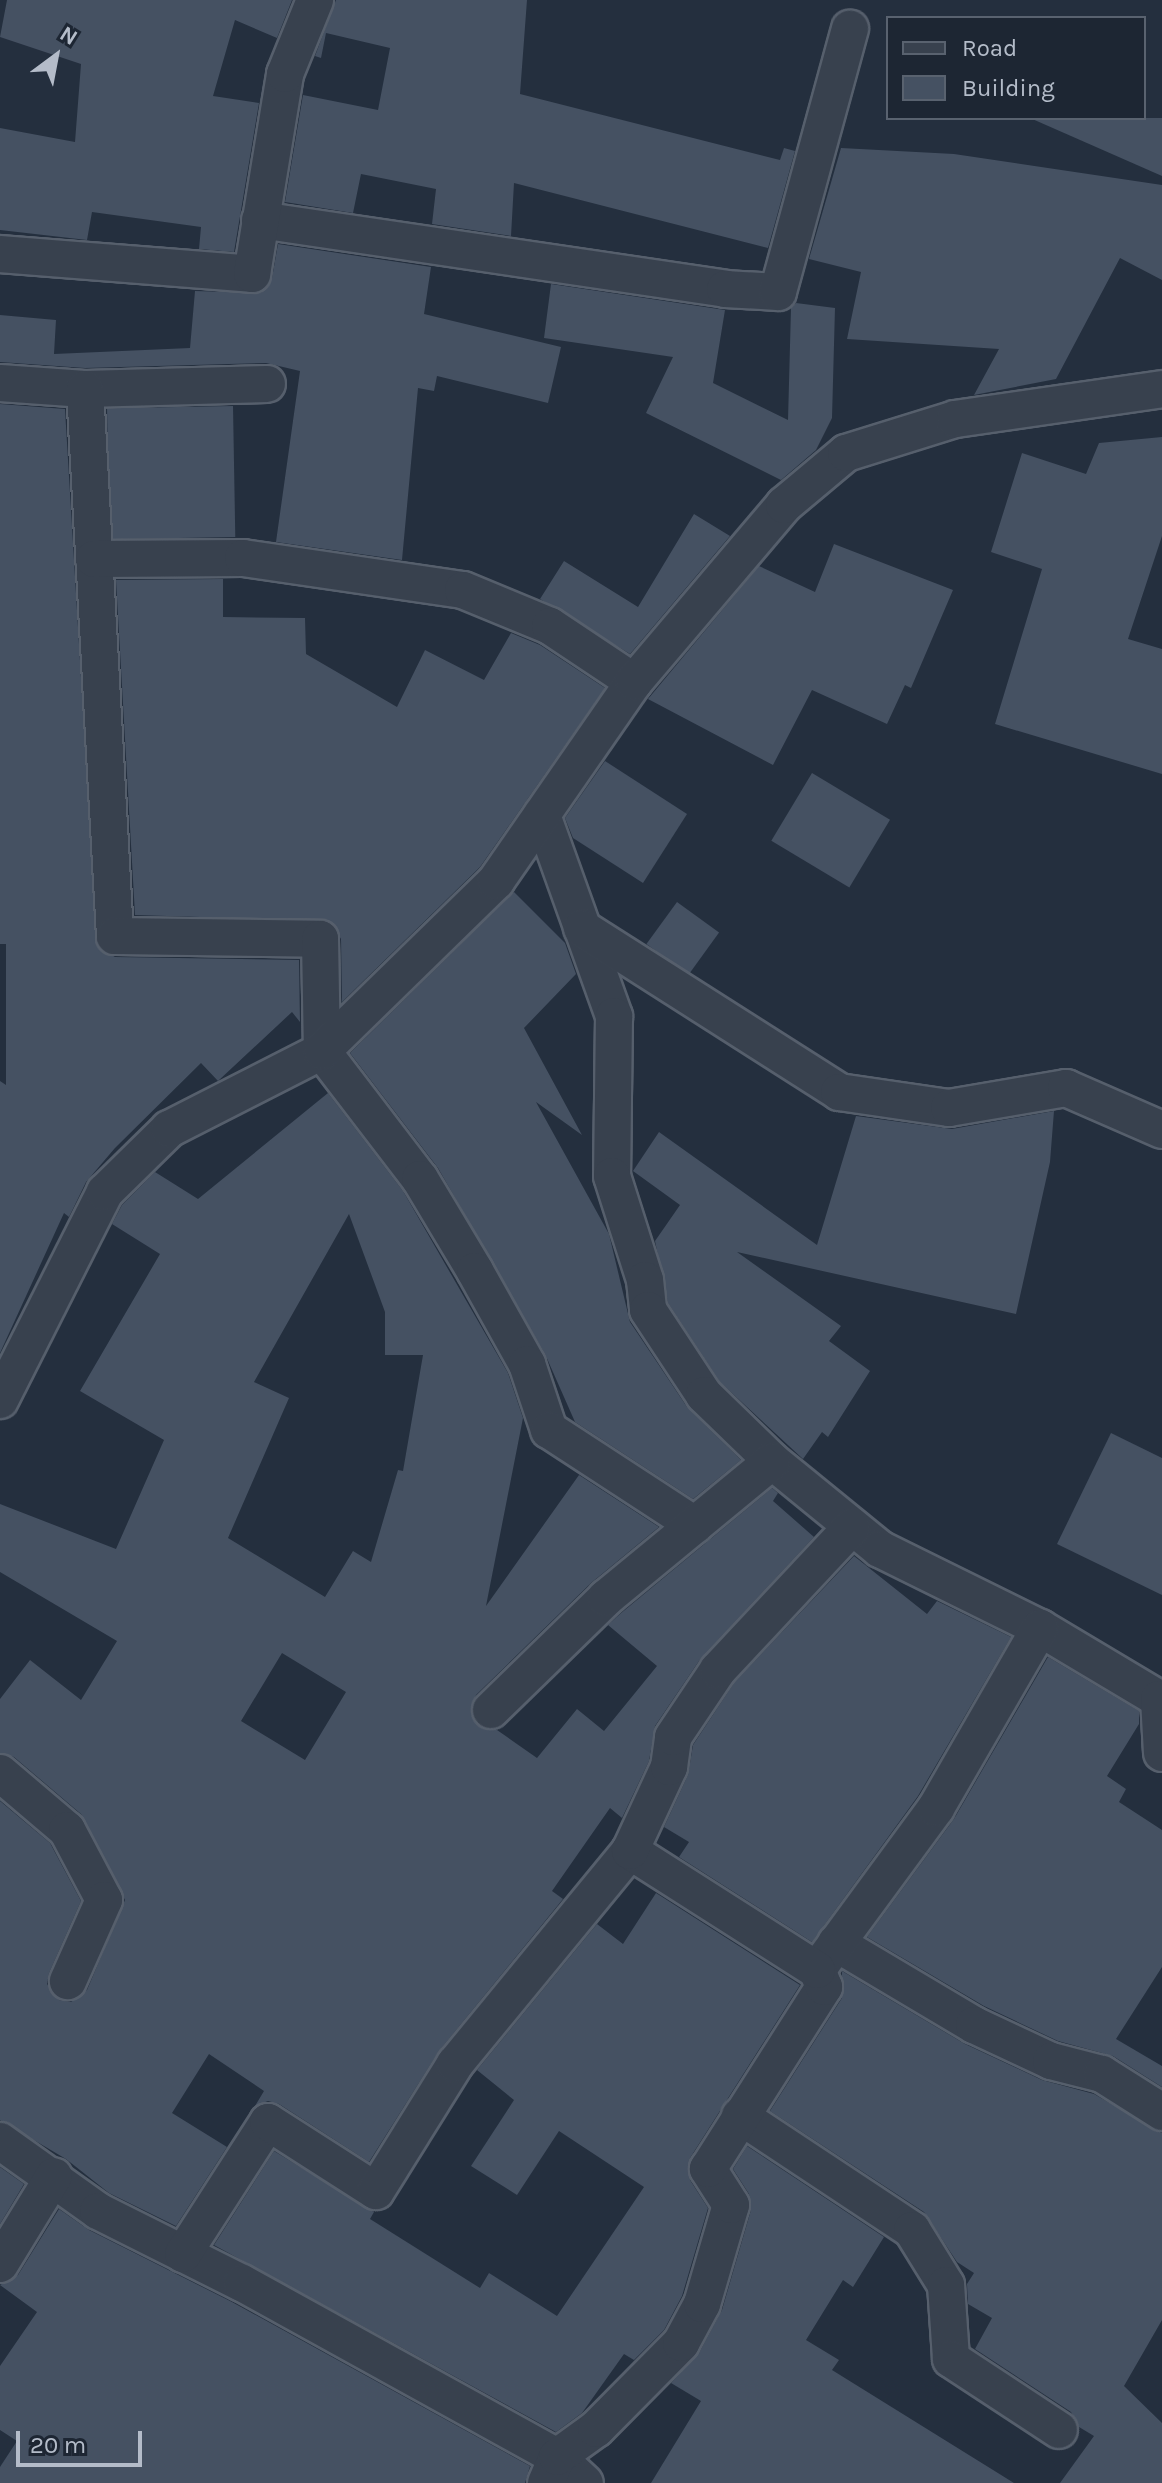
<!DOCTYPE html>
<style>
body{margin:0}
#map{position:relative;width:1162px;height:2483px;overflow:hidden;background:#242f3e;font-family:Karla,sans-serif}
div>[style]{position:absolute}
.building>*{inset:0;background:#455162;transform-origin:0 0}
.roads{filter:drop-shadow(2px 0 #565f6c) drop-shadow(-2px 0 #565f6c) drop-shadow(0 2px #565f6c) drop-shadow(0 -2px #565f6c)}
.minor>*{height:36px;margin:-18px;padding:0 18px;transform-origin:18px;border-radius:18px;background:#38414e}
span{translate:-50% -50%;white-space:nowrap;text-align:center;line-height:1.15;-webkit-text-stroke:8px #1d2633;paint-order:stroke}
.legend{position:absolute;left:886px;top:16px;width:260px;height:104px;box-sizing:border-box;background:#1d2633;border:2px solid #59626f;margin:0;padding:10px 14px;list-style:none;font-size:24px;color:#b4bcc9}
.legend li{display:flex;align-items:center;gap:16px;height:40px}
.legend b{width:40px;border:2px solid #59626f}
.north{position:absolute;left:16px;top:16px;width:80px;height:80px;-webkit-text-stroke:6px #1d2633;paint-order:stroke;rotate:32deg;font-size:22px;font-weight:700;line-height:32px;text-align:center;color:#b4bcc9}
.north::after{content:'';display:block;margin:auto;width:28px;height:36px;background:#b4bcc9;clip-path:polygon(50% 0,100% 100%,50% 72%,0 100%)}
.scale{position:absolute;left:16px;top:2431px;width:126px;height:36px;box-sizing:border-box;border:4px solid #b4bcc9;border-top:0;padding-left:10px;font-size:24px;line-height:28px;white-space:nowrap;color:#b4bcc9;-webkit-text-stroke:6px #1d2633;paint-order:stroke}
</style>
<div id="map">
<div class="building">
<div style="clip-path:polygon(7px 0,292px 0,277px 38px,235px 20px,213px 96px,259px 103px,234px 252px,199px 249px,201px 227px,92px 212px,87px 240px,0 230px,0 128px,75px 142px,81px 64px,0 37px)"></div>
<div style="clip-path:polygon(336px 0,527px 0,520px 94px,780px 160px,784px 148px,795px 151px,768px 248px,514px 183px,511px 236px,432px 224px,436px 189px,361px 174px,353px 213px,285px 202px,303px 95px,378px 110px,390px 48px,326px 33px,321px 58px,315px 56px)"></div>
<div style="clip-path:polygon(1030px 118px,1162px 118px,1162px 176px)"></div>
<div style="clip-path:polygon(841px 148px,954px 154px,1162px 185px,1162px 280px,1120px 258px,1056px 379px,974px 395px,999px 349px,847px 339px,861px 272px,809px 259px)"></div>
<div style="clip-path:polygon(278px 244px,431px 267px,424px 314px,561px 347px,548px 403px,437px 376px,434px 391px,418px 388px,402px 560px,276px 542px,300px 371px,266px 363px,85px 368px,0 362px,0 315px,56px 320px,54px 354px,190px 348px,195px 291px,261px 293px,272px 278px)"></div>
<div style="clip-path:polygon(551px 284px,725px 310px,713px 383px,788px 420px,791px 308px,796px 303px,835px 308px,832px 418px,816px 450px,781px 480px,646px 413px,673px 357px,544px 338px)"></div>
<div style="clip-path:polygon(0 404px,65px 409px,97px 946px,115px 957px,299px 960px,300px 1022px,292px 1012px,218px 1081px,201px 1063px,115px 1148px,86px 1182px,69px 1217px,64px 1213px,0 1353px,0 1081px,6px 1085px,6px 944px,0 944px)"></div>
<div style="left:233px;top:406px;width:131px;height:126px;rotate:89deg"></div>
<div style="clip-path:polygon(1162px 437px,1162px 536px,1128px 639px,1162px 649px,1162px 774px,995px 724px,1042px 569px,991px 552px,1022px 453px,1086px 474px,1099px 443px)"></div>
<div style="clip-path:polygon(694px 514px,730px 536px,630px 654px,540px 599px,564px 561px,638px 607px)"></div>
<div style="clip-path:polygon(834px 544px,953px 590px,911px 688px,905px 685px,887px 724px,812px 690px,773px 765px,648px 699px,759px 566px,815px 592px)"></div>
<div style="clip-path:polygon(223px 579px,223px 617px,305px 618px,306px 654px,397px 707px,425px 650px,484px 680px,511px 633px,540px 645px,605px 688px,480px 867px,342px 1002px,341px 939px,330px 921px,135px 915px,116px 580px)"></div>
<div style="clip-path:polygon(605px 761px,687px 814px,643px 883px,573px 838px,565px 818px)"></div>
<div style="left:812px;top:773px;width:91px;height:79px;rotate:31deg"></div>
<div style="clip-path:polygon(514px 892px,565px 943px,576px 974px,524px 1028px,582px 1135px,536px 1102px,609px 1234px,630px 1322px,687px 1407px,741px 1460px,693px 1499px,575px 1422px,545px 1354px,438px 1168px,350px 1053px)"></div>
<div style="left:677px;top:902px;width:52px;height:52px;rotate:36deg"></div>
<div style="clip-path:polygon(evenodd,328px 1093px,403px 1191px,508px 1373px,523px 1418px,486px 1606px,579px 1475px,659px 1527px,591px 1583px,476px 1695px,471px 1714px,477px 1725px,497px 1730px,537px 1758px,577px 1709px,604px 1731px,657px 1666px,608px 1625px,620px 1614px,772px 1488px,778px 1493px,773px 1501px,814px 1537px,701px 1658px,655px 1726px,649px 1761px,622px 1818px,610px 1808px,552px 1891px,563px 1899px,439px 2051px,369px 2162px,279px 2104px,268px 2101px,255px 2106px,264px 2091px,209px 2054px,172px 2113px,227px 2147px,176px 2226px,109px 2193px,66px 2159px,0 2120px,0 1801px,50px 1843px,81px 1901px,49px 1973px,47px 1984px,59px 2000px,71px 2002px,87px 1990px,125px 1900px,81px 1814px,14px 1757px,0 1753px,0 1699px,30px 1660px,81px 1700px,117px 1641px,0 1572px,0 1504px,116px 1549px,164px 1440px,80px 1391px,160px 1254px,112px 1224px,122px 1205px,155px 1172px,198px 1199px,328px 1093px,349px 1214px,385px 1312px,385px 1355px,423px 1355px,403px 1471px,398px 1470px,371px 1562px,353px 1551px,325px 1597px,228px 1538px,289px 1398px,254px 1382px,349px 1214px,328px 1093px,282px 1653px,346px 1692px,305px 1760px,241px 1721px,282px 1653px)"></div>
<div style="clip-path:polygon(1054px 1111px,1050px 1162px,1016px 1314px,737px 1252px,841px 1326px,829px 1341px,870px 1371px,828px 1437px,822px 1432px,803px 1459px,720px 1382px,668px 1303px,655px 1241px,680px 1205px,633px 1171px,659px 1132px,817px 1245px,856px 1116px,952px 1129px)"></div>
<div style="clip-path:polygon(1111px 1433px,1162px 1458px,1162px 1595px,1057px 1544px)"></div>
<div style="clip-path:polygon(854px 1556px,927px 1614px,937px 1601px,1011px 1637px,918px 1796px,812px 1942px,679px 1857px,689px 1842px,664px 1827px,688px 1775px,693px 1745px,734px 1683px)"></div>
<div style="clip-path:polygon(1048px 1657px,1139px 1711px,1139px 1724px,1107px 1776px,1126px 1789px,1119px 1802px,1162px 1830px,1162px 1967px,1116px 2039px,1162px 2066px,1162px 2087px,1113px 2056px,1058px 2041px,984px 2006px,867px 1937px,954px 1819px)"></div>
<div style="clip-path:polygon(656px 1893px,800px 1985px,690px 2158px,690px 2180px,708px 2208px,682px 2296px,664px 2330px,634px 2360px,624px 2354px,582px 2413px,556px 2432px,214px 2245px,274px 2151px,374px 2212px,370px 2219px,480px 2288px,489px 2273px,557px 2316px,644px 2187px,559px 2131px,517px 2195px,471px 2166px,514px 2100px,477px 2070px,597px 1924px,623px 1944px)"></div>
<div style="clip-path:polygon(842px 1971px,965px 2044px,1042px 2080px,1094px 2094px,1162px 2133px,1162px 2320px,1124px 2386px,1162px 2423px,1162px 2483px,1060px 2483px,1094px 2436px,1079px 2427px,1071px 2412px,975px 2349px,992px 2318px,968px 2304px,967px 2284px,974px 2273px,957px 2262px,924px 2212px,770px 2111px,842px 1998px)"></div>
<div style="clip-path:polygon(747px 2146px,884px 2237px,853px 2287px,843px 2280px,806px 2340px,839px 2360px,832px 2370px,1014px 2483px,651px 2483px,701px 2401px,671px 2383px,699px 2353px,722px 2310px,751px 2210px,749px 2194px,733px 2169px)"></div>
<div style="clip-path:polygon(0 2167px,24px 2184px,0 2224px)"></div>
<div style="clip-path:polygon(59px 2209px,89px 2230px,232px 2302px,530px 2466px,525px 2483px,0 2483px,0 2467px,17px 2441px,0 2430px,0 2366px,37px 2312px,0 2285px,18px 2275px)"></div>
</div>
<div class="roads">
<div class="minor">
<div style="left:260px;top:220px;width:470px;rotate:8.4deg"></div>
<div style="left:725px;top:289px;width:53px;rotate:3.2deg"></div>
<div style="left:778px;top:292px;width:273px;rotate:-74.7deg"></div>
<div style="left:0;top:254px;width:253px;rotate:4.5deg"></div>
<div style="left:252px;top:274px;width:203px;rotate:-80.6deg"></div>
<div style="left:285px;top:74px;width:80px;rotate:-67.9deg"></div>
<div style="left:0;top:383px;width:85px;rotate:4deg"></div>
<div style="left:85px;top:389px;width:182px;rotate:-1.6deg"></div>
<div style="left:85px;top:389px;width:548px;rotate:86.86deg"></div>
<div style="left:115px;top:936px;width:205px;rotate:0.8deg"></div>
<div style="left:320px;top:939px;width:112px;rotate:89deg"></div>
<div style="left:322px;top:1051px;width:161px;rotate:52.6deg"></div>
<div style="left:420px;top:1179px;width:107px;rotate:59.1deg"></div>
<div style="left:475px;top:1271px;width:107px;rotate:60.8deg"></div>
<div style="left:527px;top:1364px;width:70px;rotate:71.6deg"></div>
<div style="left:549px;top:1430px;width:174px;rotate:33.1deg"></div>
<div style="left:94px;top:559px;width:149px;rotate:-0.4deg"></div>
<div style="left:243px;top:558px;width:222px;rotate:8.3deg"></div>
<div style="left:463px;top:590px;width:94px;rotate:22.5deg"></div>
<div style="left:550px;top:626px;width:101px;rotate:33.7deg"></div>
<div style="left:542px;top:815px;width:214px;rotate:70.3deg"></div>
<div style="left:614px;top:1016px;width:160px;rotate:90.7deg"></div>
<div style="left:612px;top:1176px;width:109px;rotate:72.4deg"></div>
<div style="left:645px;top:1280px;width:30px;rotate:84deg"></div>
<div style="left:648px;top:1310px;width:102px;rotate:56.6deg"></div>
<div style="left:704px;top:1395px;width:95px;rotate:44.1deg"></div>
<div style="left:772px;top:1461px;width:139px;rotate:39.2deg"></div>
<div style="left:880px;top:1549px;width:178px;rotate:26.3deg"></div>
<div style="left:1040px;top:1628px;width:139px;rotate:30.8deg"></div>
<div style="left:1159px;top:1699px;width:54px;rotate:86.8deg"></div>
<div style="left:582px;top:928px;width:305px;rotate:32.5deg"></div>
<div style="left:839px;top:1092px;width:111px;rotate:8.3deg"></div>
<div style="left:949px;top:1108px;width:119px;rotate:-9.7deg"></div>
<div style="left:1066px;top:1088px;width:105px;rotate:23.6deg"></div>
<div style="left:0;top:1400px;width:233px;rotate:-63.2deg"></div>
<div style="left:105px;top:1192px;width:90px;rotate:-44.5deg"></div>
<div style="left:169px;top:1129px;width:172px;rotate:-27deg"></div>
<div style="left:322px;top:1051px;width:243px;rotate:-44.3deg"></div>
<div style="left:496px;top:881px;width:242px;rotate:-55.3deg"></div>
<div style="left:634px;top:682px;width:232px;rotate:-49.7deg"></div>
<div style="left:784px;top:505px;width:81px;rotate:-40deg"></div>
<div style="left:846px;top:453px;width:114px;rotate:-17.3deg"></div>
<div style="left:955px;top:419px;width:209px;rotate:-8.2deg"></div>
<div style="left:491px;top:1710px;width:161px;rotate:-44.2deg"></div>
<div style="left:606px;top:1598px;width:215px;rotate:-39.5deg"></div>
<div style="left:0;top:1773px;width:88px;rotate:40.4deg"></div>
<div style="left:67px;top:1830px;width:79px;rotate:62.1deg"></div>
<div style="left:104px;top:1900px;width:89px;rotate:114deg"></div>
<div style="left:836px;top:1943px;width:161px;rotate:30.7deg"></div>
<div style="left:974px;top:2025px;width:85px;rotate:25.1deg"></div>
<div style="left:1051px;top:2061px;width:53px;rotate:14.3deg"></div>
<div style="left:1102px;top:2074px;width:71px;rotate:32.3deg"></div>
<div style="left:817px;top:1970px;width:201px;rotate:-53.7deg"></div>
<div style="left:936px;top:1808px;width:208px;rotate:-60deg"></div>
<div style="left:740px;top:2116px;width:206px;rotate:33.5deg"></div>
<div style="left:912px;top:2230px;width:65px;rotate:58.3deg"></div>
<div style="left:946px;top:2285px;width:74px;rotate:86.1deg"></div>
<div style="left:951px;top:2359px;width:129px;rotate:33.3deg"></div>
<div style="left:0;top:2141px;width:120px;rotate:35.5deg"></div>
<div style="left:98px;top:2211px;width:161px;rotate:26.6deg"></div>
<div style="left:242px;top:2283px;width:360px;rotate:28.9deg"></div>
<div style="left:557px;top:2457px;width:38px;rotate:43deg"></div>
<div style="left:183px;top:2254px;width:157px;rotate:-57.2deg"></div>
<div style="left:268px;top:2122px;width:128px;rotate:32.6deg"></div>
<div style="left:376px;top:2191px;width:150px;rotate:-58.1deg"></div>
<div style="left:455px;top:2064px;width:276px;rotate:-50.6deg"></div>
<div style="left:0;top:2264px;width:103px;rotate:-58.5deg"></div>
<div style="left:546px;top:2483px;width:28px;rotate:-67deg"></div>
<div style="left:557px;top:2457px;width:48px;rotate:-35.7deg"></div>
<div style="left:596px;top:2429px;width:121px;rotate:-45.3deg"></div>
<div style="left:681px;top:2343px;width:44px;rotate:-61.7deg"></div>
<div style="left:702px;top:2304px;width:103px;rotate:-73.7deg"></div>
<div style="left:731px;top:2205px;width:43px;rotate:-122.6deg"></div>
<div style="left:708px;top:2169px;width:216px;rotate:-57.5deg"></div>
<div style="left:824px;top:1987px;width:18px;rotate:-112deg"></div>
<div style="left:817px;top:1970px;width:222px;rotate:-147.5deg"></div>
<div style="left:630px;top:1851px;width:93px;rotate:-65.1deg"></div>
<div style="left:669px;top:1767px;width:30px;rotate:-82deg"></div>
<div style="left:673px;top:1737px;width:81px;rotate:-56.1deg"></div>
<div style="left:718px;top:1670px;width:196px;rotate:-46.9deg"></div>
</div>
</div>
<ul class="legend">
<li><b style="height:10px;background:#38414e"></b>Road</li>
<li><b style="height:22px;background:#455162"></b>Building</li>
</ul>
<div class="north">N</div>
<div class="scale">20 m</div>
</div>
